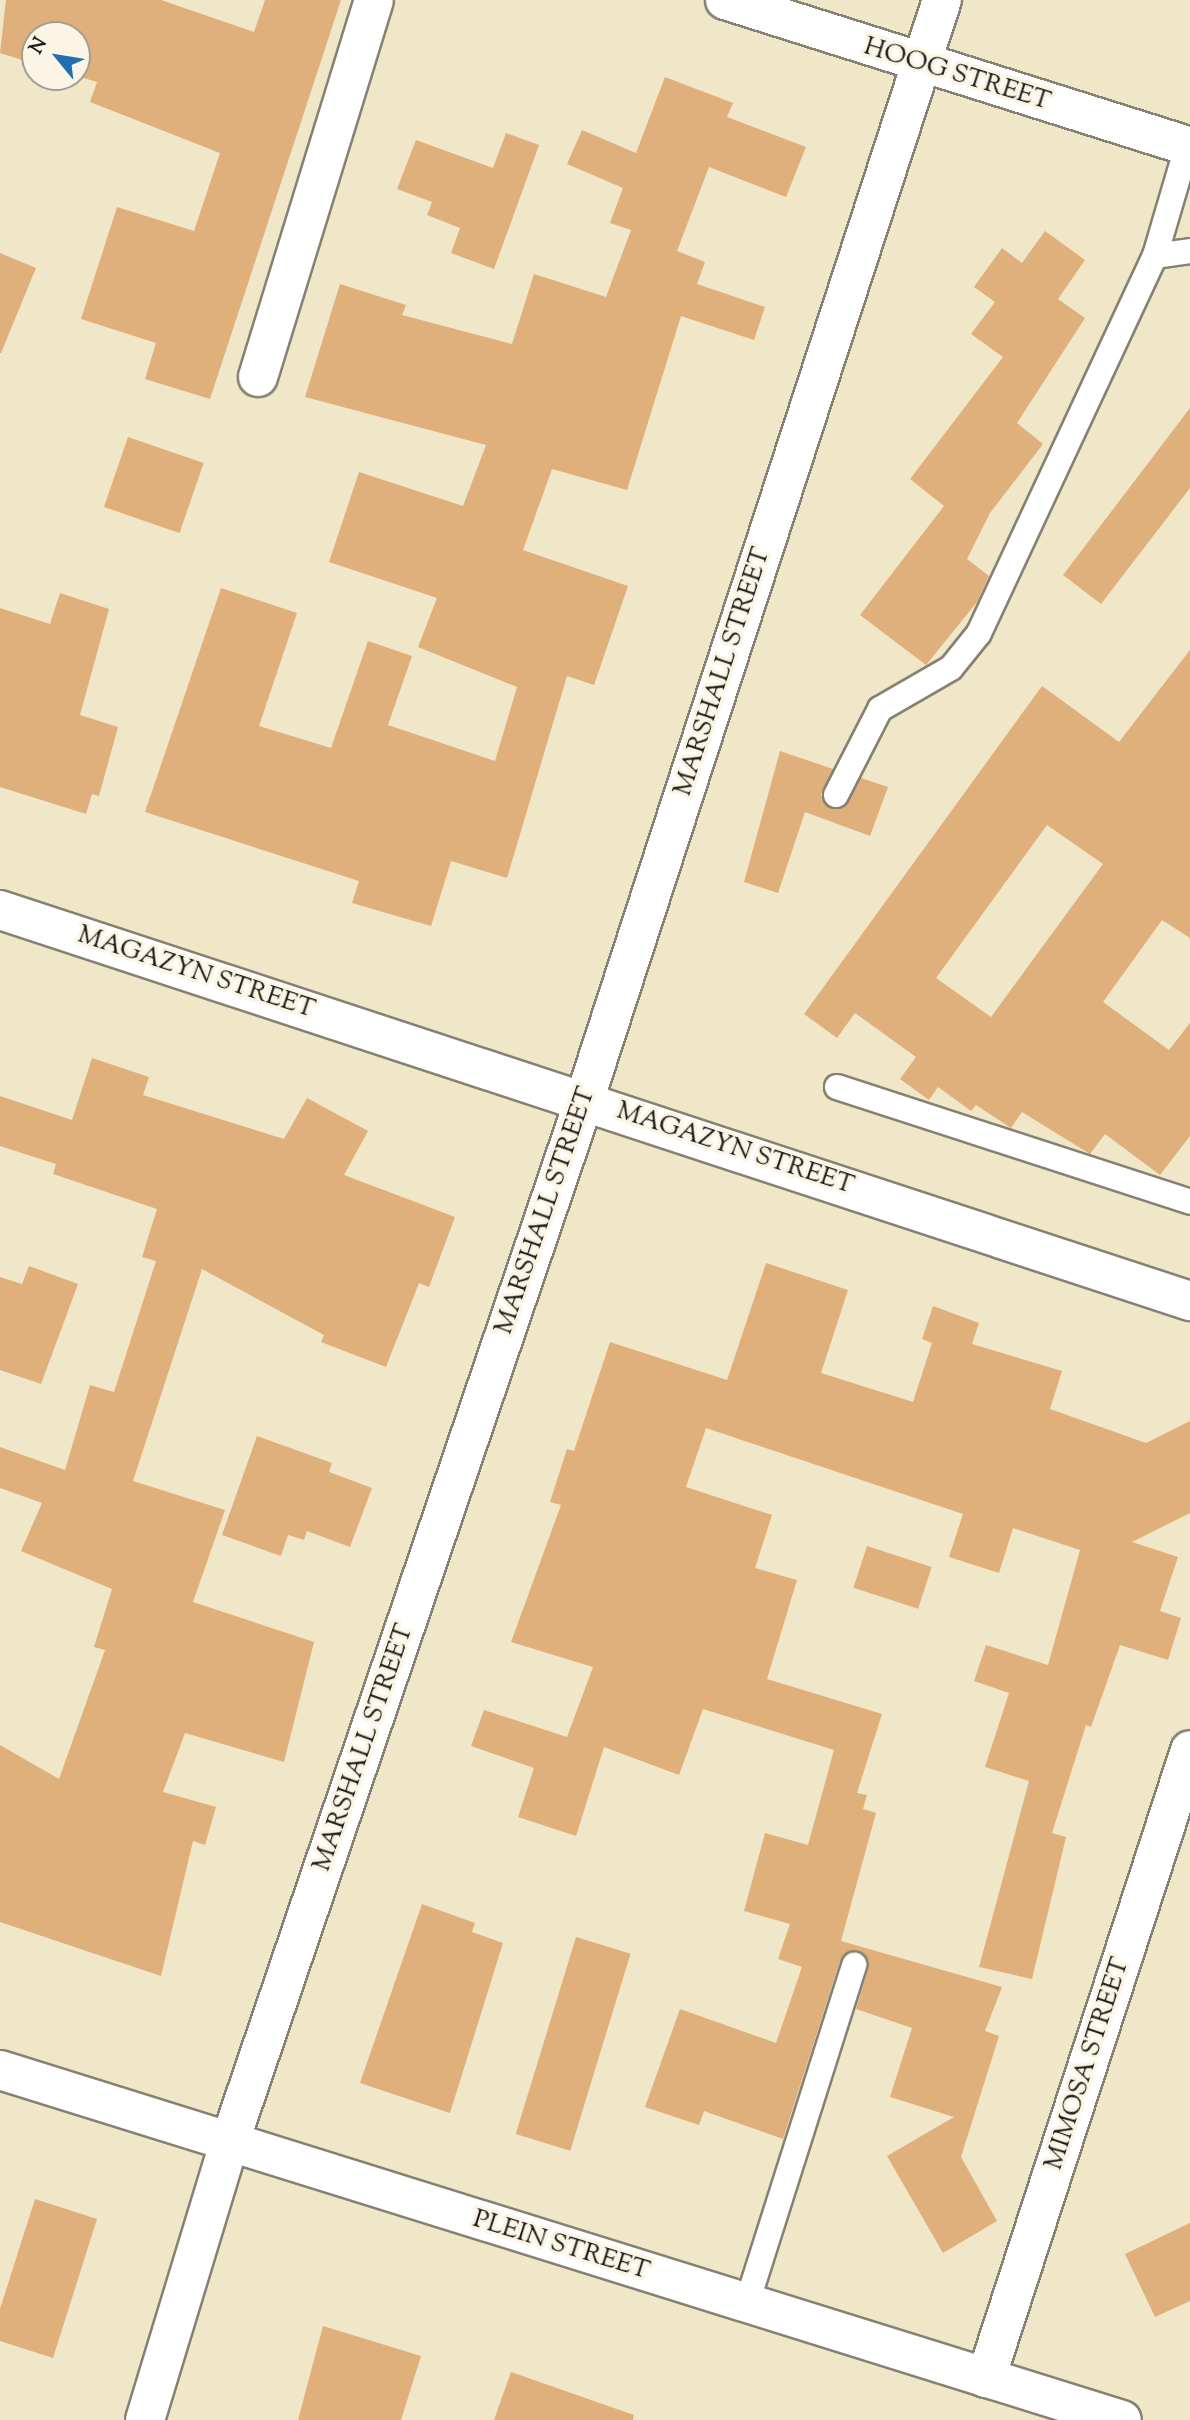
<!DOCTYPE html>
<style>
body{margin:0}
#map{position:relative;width:1190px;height:2420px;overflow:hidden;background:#f0e6c8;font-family:"Sorts Mill Goudy",serif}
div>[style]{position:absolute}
.building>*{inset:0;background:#e0b07c;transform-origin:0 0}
.roads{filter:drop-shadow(2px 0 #868172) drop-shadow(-2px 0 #868172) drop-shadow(0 2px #868172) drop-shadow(0 -2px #868172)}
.service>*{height:24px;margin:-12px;padding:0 12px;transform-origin:12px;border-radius:12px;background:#fff}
.minor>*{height:38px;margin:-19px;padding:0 19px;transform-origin:19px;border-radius:19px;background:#fff}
.tertiary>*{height:38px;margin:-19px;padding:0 19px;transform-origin:19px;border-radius:19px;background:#fff}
span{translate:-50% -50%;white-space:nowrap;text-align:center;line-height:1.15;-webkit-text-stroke:7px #fcf5e5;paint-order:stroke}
.street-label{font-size:26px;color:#1c1c1c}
.north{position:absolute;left:21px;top:21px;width:70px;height:70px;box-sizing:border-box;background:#fcf5e5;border:2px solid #a29e95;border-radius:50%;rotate:300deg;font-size:19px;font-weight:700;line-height:28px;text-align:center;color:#1c1c1c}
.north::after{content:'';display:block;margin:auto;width:24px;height:32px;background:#1f6fb2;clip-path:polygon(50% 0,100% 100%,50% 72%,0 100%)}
</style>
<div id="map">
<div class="building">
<div style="clip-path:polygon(6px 0,161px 0,254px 32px,265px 0,341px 0,210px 399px,145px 379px,156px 343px,81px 319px,117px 207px,194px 231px,220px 153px,90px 102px,97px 82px,77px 76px,77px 35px,35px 35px,35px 64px,0 53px)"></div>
<div style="clip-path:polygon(665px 77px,733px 103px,727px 117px,806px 147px,786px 197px,709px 167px,677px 251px,705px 262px,697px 284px,765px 307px,754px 340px,681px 316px,627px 490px,552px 469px,523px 550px,628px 586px,594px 685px,567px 676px,507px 878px,451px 861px,431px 926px,352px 903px,359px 881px,145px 812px,221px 588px,297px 613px,259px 726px,331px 748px,368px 641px,412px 656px,388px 725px,495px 761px,517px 687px,418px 647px,437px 598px,329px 562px,359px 472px,463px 506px,486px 445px,305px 397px,340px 284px,406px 305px,402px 315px,512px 344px,534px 274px,606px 297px,631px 230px,610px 223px,623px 188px,567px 164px,582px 130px,636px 153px)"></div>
<div style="clip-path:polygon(506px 133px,539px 145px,494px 269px,451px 253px,460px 228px,427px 215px,432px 202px,397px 189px,416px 140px,493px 168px)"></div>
<div style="clip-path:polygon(1045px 231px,1085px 260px,1058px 299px,1085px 318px,1017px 423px,1043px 444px,990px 513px,967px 559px,989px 576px,977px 602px,926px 665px,860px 615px,944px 506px,910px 479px,1003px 357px,971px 334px,995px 302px,974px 287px,1002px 248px,1022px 263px)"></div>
<div style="clip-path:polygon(0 253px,36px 268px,1px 353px,0 353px)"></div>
<div style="clip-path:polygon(1190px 408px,1190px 488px,1101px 604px,1063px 575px)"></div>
<div style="left:128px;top:437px;width:80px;height:74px;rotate:19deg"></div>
<div style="clip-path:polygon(60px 593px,109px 609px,80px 715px,118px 727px,99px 796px,92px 794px,86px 814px,0 787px,0 608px,50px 624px)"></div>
<div style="clip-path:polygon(evenodd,1190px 650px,1190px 938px,1162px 920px,1103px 1002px,1169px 1050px,1190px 1023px,1190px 1136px,1160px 1175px,1105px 1134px,1090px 1154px,1022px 1112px,1011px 1128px,976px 1105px,971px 1111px,938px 1087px,929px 1100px,900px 1079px,916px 1057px,855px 1013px,837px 1038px,804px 1014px,1042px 686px,1119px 742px,1190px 650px,1047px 825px,1103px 864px,991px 1017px,936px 978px,1047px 825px)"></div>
<div style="clip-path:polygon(780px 751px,833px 769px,821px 795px,830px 808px,845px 807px,861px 778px,888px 787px,870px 836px,805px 812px,778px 893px,744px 882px)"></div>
<div style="clip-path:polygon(92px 1058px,149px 1077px,143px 1095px,284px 1139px,307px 1098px,368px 1131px,344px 1175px,455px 1217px,429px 1287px,419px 1283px,386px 1367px,321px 1342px,324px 1335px,202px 1269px,133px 1481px,225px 1510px,193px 1602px,314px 1642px,284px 1762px,185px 1733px,163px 1792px,216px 1807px,205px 1845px,193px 1841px,161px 1976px,0 1922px,0 1745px,59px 1779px,105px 1650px,94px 1647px,112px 1589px,21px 1551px,42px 1503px,0 1488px,0 1447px,65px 1470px,90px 1385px,114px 1392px,156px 1261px,142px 1257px,157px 1209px,53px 1174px,56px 1164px,0 1146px,0 1096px,72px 1120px)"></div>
<div style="clip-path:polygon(766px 1263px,848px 1290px,821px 1373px,913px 1402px,932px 1343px,922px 1339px,933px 1306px,979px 1323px,972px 1344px,1062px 1371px,1050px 1409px,1146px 1443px,1190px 1421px,1190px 1513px,1132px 1542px,1178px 1557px,1160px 1611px,1181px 1618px,1168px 1660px,1120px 1645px,1091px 1727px,1086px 1725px,1052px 1833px,1066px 1837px,1032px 1979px,979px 1967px,1029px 1781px,985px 1767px,1009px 1693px,974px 1681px,986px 1645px,1048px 1665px,1080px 1550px,1013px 1528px,999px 1573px,949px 1557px,963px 1514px,706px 1428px,686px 1487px,772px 1515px,755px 1568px,797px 1580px,767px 1679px,882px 1714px,857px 1793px,867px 1795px,863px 1809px,876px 1813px,841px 1941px,1002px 1987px,985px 2031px,999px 2036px,961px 2157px,997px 2221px,943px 2253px,887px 2156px,954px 2117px,890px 2097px,912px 2028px,856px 2009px,868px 1969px,859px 1951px,840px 1961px,783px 2139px,704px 2111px,699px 2125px,645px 2107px,680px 2009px,776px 2043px,802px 1967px,778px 1959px,790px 1924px,744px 1911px,765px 1833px,808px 1845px,834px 1750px,703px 1709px,679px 1775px,604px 1747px,576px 1836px,518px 1817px,534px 1768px,471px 1746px,484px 1710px,567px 1737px,593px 1667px,511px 1642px,561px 1505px,550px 1502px,567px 1449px,574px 1451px,610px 1342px,727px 1380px)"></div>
<div style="clip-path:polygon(29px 1266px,78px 1284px,41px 1384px,0 1370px,0 1277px,22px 1284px)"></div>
<div style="clip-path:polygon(257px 1436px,332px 1463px,329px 1472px,372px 1488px,350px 1547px,307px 1531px,304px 1540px,288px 1535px,281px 1556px,222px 1535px)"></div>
<div style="left:867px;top:1546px;width:68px;height:44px;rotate:18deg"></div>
<div style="clip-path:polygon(422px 1904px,475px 1923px,472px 1932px,503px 1943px,450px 2113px,360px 2083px)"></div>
<div style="left:576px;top:1937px;width:57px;height:206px;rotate:17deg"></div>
<div style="clip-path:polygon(35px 2199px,97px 2219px,53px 2358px,0 2341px,0 2309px)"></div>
<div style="clip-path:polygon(1190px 2223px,1190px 2301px,1155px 2317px,1125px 2254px)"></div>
<div style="clip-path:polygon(323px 2326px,421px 2356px,401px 2420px,298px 2420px)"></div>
<div style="clip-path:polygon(511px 2372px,634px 2415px,633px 2420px,494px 2420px)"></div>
</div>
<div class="roads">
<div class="service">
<div style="left:1187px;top:147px;width:114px;rotate:106.4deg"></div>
<div style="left:1155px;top:256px;width:35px;rotate:-8deg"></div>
<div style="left:836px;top:795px;width:97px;rotate:-62.9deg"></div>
<div style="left:880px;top:709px;width:82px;rotate:-30deg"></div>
<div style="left:951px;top:668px;width:45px;rotate:-51.3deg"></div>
<div style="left:979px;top:633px;width:416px;rotate:-65deg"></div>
<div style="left:837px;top:1087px;width:371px;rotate:18deg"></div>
<div style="left:747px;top:2303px;width:355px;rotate:-72.4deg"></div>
</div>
<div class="minor">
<div style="left:725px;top:0;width:488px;rotate:17.5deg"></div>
<div style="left:258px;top:377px;width:394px;rotate:-72.9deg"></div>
<div style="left:0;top:910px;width:1253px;rotate:18.19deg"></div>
<div style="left:0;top:2070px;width:1175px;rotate:17.32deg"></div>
<div style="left:986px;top:2378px;width:660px;rotate:-72deg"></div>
</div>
<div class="tertiary">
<div style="left:145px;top:2420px;width:288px;rotate:-73.1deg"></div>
<div style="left:229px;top:2144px;width:1105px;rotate:-71.2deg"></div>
<div style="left:585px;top:1098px;width:1155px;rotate:-71.99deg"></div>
</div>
</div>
<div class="street-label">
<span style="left:957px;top:75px;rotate:17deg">HOOG STREET</span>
<span style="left:723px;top:672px;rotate:-72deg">MARSHALL STREET</span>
<span style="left:196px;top:973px;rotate:18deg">MAGAZYN STREET</span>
<span style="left:735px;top:1149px;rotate:18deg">MAGAZYN STREET</span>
<span style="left:546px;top:1211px;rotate:-71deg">MARSHALL STREET</span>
<span style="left:364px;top:1748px;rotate:-71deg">MARSHALL STREET</span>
<span style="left:1088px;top:2064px;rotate:-72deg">MIMOSA STREET</span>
<span style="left:561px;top:2246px;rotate:17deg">PLEIN STREET</span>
</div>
<div class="north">N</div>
</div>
